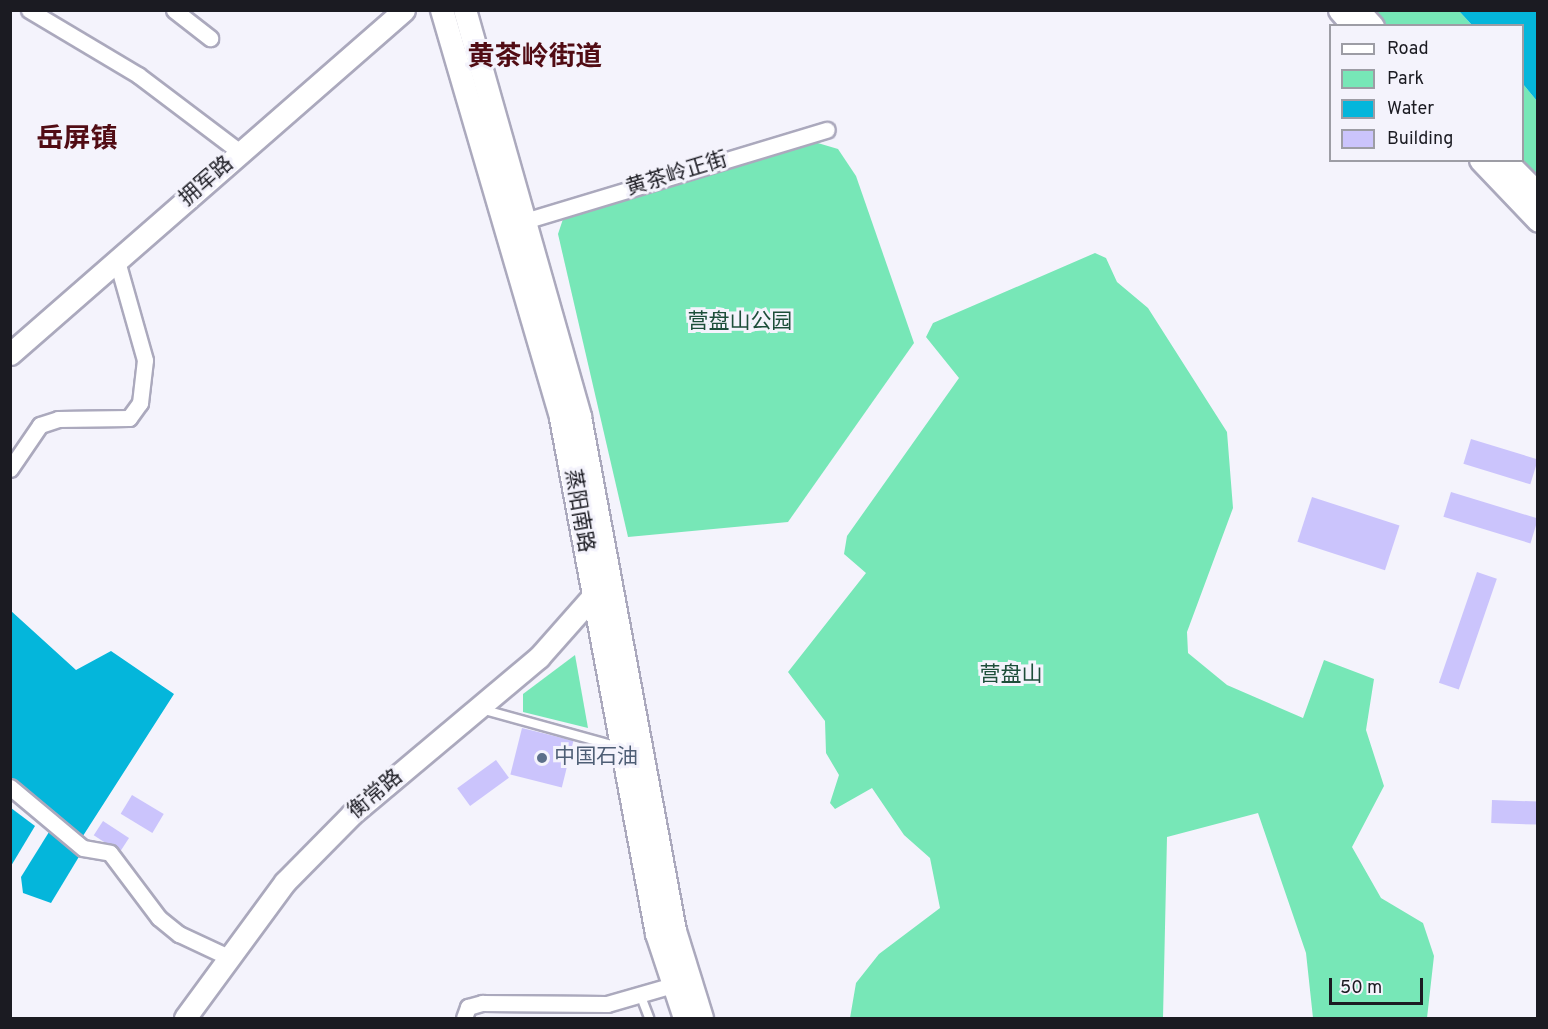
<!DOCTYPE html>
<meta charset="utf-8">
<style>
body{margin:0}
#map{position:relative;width:1548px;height:1029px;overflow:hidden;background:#f4f3fc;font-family:Overpass,"Noto Sans SC",sans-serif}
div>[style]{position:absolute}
.green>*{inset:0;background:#77e7b7}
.water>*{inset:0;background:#04b6db}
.building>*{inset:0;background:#cbc4fc;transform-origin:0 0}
.roads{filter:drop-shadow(2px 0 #aba9bd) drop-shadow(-2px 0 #aba9bd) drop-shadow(0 2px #aba9bd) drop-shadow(0 -2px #aba9bd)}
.lane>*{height:8px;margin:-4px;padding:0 4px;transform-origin:4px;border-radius:4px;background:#fff}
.street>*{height:15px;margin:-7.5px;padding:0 7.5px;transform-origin:7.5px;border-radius:7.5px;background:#fff}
.secondary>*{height:21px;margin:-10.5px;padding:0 10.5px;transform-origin:10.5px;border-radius:10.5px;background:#fff}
.primary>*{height:22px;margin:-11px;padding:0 11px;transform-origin:11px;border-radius:11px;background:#fff}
.dots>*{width:16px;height:16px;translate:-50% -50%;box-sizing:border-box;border:3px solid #f4f3fc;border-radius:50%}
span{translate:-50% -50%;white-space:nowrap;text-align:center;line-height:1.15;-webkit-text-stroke:6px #f4f3fc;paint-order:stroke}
.street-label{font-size:21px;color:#1b1b22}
.park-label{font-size:21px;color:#1d4e3a}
.service-label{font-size:21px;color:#4e5e75}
.left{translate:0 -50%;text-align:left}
.district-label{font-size:27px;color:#510c14;font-weight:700}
.frame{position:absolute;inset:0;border:12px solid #1b1b22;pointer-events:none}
.legend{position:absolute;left:1329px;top:24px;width:195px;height:138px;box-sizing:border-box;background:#f4f3fc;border:2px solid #9d9da5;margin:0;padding:8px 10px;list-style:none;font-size:18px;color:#1b1b22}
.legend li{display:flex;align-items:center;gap:12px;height:30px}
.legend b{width:30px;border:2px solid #9d9da5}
.scale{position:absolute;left:1329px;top:978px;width:94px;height:27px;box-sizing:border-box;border:3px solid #1b1b22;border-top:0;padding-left:8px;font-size:18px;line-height:21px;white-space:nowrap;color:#1b1b22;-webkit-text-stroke:4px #f4f3fc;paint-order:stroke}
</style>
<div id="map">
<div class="green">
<div style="clip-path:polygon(1365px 11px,1459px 11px,1472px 25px,1380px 25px)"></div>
<div style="clip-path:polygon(1523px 84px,1537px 101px,1537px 187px,1512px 161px,1522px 160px)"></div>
<div style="clip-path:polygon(811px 141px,838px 149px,856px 176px,914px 343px,788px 522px,628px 537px,558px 234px,564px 216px)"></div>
<div style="clip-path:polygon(1095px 253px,1106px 258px,1117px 282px,1148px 308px,1227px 432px,1233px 508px,1187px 632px,1188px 653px,1227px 685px,1303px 718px,1324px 660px,1374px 679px,1366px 730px,1384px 786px,1352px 847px,1381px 898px,1423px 923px,1434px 956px,1427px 1018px,1313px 1018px,1306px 953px,1258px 813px,1167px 837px,1163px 1018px,850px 1018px,856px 983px,879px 954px,940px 908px,930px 858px,904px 835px,872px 788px,835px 809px,830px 803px,839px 775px,826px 753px,825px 721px,788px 672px,866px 573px,844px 554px,847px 536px,959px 378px,926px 337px,933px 323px)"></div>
<div style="clip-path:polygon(575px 655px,588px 728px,523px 712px,523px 694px)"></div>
</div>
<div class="water">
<div style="clip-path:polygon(1459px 11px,1537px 11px,1537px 101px,1523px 84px,1522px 26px,1472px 25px)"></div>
<div style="clip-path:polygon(10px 610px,76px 670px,111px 651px,174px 694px,81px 839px,11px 780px)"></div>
<div style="clip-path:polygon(11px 808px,35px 826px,11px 866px)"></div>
<div style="clip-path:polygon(49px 832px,80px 855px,51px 903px,23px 893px,21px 877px)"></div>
</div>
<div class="building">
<div style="left:1471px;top:439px;width:70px;height:26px;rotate:17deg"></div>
<div style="left:1451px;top:492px;width:91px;height:26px;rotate:17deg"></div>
<div style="left:1312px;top:497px;width:92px;height:47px;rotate:18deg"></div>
<div style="left:1477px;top:572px;width:21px;height:117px;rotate:19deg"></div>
<div style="left:522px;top:728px;width:53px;height:48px;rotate:14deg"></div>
<div style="left:496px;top:760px;width:22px;height:48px;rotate:54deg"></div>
<div style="left:132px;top:795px;width:37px;height:22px;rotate:31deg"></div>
<div style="left:1492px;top:800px;width:46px;height:23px;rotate:2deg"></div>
<div style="left:103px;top:821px;width:31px;height:17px;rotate:33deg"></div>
</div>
<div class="roads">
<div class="lane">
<div style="left:481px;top:709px;width:143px;rotate:15.4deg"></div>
<div style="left:640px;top:994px;width:26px;rotate:69deg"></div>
</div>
<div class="street">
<div style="left:29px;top:10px;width:127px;rotate:30.8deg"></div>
<div style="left:138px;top:75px;width:129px;rotate:37.1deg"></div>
<div style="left:174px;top:10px;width:46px;rotate:37.9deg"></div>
<div style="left:528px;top:220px;width:312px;rotate:-16.8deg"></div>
<div style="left:10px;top:469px;width:53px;rotate:-55.7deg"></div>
<div style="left:40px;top:425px;width:19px;rotate:-18deg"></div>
<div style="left:58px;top:419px;width:71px;rotate:-0.8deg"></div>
<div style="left:129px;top:418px;width:19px;rotate:-54deg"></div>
<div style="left:140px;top:403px;width:43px;rotate:-83.4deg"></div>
<div style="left:145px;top:360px;width:103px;rotate:-105.8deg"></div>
<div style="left:10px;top:787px;width:95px;rotate:39.9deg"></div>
<div style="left:83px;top:848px;width:27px;rotate:10deg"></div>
<div style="left:110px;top:853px;width:81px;rotate:53deg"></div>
<div style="left:159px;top:918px;width:26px;rotate:39deg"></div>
<div style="left:179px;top:934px;width:54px;rotate:25.1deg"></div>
<div style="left:464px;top:1018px;width:12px;rotate:-70deg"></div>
<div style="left:468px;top:1007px;width:15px;rotate:-16deg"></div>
<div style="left:482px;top:1003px;width:125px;rotate:0.5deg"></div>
<div style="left:607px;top:1004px;width:69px;rotate:-16.1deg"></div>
</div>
<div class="secondary">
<div style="left:1339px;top:10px;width:21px;rotate:49deg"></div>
<div style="left:1358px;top:10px;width:22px;rotate:47deg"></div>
<div style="left:1480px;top:160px;width:84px;rotate:46.4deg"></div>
<div style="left:1505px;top:160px;width:47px;rotate:45deg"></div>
<div style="left:10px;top:354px;width:523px;rotate:-41.12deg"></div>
<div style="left:185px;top:1018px;width:169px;rotate:-53.7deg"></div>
<div style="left:285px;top:882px;width:95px;rotate:-45.4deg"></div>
<div style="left:352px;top:814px;width:244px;rotate:-40deg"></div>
<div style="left:539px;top:657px;width:81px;rotate:-48.5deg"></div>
</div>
<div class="primary">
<div style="left:442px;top:10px;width:425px;rotate:73.7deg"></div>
<div style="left:561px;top:418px;width:525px;rotate:79.46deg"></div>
<div style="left:657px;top:934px;width:89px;rotate:71.6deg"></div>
<div style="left:465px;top:10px;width:423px;rotate:74.2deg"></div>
<div style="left:580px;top:417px;width:523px;rotate:79.53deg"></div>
<div style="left:675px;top:931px;width:91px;rotate:72.8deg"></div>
</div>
</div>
<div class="dots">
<div style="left:542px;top:758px;background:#5c6f8a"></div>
</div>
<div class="street-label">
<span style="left:677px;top:175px;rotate:-17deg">黄茶岭正街</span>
<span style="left:207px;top:182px;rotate:-41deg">拥军路</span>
<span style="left:578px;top:511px;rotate:80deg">蒸阳南路</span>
<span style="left:376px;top:795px;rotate:-40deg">衡常路</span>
</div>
<div class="park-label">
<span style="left:740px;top:323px">营盘山公园</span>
<span style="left:1011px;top:676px">营盘山</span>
</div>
<div class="service-label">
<span class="left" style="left:554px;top:758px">中国石油</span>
</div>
<div class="district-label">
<span style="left:535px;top:59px">黄茶岭街道</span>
<span style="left:77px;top:141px">岳屏镇</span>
</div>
<div class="frame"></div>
<ul class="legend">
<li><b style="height:8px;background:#fff"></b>Road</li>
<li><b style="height:16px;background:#77e7b7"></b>Park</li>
<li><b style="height:16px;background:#04b6db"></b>Water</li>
<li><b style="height:16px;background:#cbc4fc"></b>Building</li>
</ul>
<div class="scale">50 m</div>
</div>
